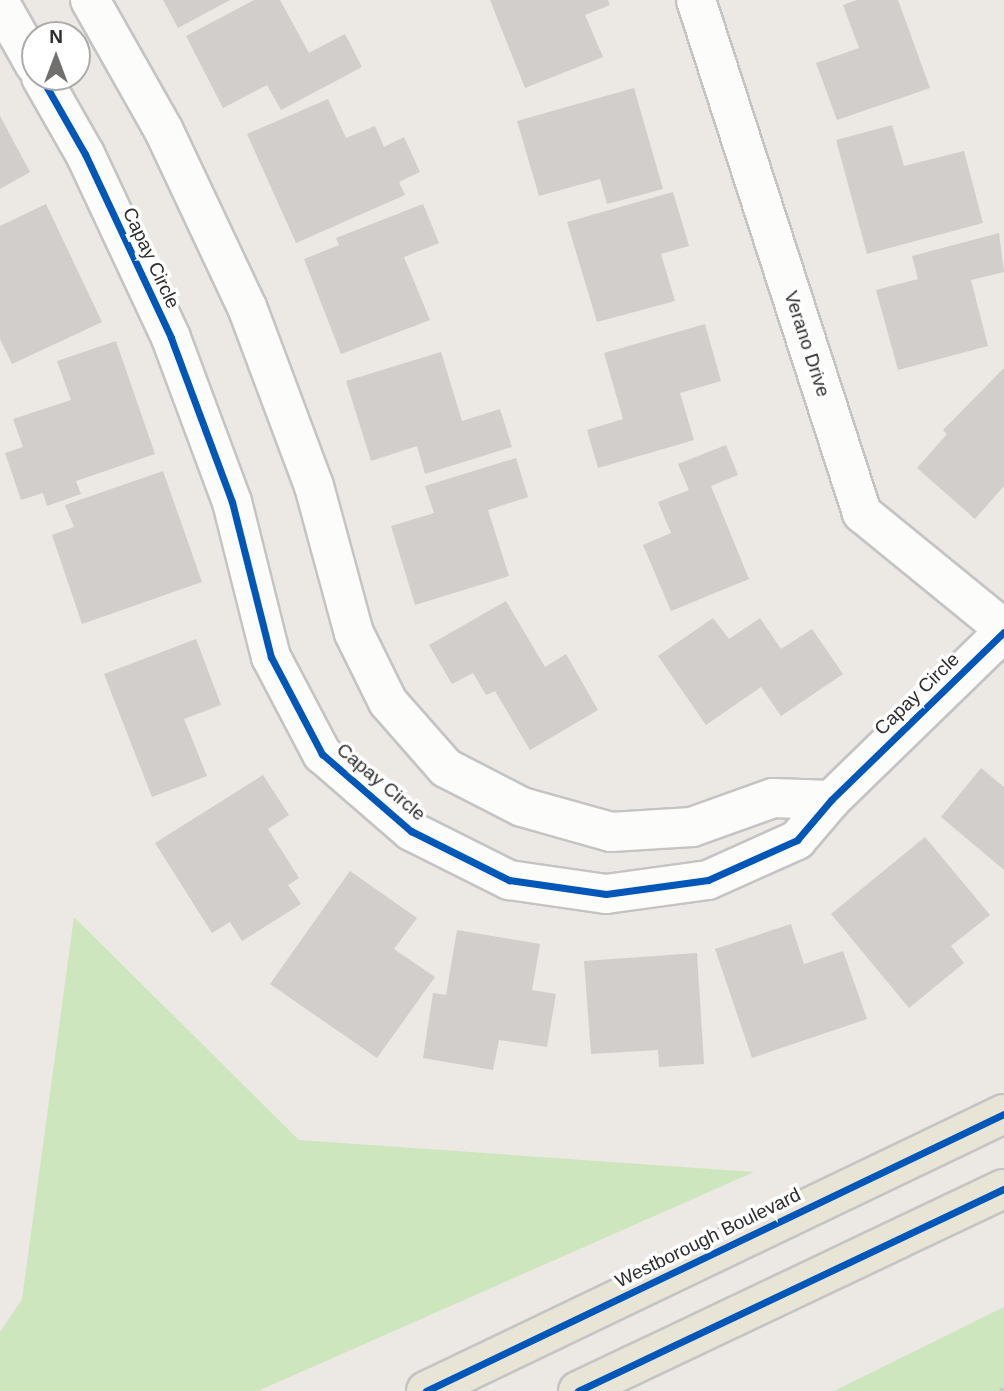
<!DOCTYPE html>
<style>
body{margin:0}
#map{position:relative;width:1004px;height:1391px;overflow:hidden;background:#ece8e4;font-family:Helvetica,sans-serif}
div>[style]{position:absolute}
.green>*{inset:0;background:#cee6be}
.building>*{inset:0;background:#d1cecb}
.path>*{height:4.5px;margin-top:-2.25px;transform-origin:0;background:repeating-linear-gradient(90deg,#c9c9c8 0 5px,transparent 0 8.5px)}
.roads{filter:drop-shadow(2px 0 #c5c4c5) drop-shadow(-2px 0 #c5c4c5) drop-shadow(0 2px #c5c4c5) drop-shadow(0 -2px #c5c4c5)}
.minor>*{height:38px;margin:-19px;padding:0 19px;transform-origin:19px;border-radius:19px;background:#fcfcfb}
.major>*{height:38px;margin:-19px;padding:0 19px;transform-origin:19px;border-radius:19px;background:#e8e4d6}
.cycleway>*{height:7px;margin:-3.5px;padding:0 3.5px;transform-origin:3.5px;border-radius:3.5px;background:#0057b8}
span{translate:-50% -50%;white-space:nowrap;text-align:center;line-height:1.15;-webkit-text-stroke:7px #fff;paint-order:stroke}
.street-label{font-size:19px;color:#2e2e2e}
.north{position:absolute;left:21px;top:21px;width:70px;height:70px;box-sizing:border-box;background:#fff;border:2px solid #ababab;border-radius:50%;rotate:0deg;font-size:19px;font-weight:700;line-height:28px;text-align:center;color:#2e2e2e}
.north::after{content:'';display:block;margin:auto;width:24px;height:32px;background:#706f6e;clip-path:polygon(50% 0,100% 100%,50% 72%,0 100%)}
</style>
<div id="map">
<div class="green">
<div style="clip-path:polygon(74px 917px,299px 1140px,754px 1172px,258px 1391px,0 1391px,0 1332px,22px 1299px)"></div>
<div style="clip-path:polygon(1004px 1307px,1004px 1391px,834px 1391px)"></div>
</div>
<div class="building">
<div style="clip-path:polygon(163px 0,230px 0,178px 28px)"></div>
<div style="clip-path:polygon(254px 0,280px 0,309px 53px,345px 34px,362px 67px,281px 110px,267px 85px,223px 108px,186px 36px)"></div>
<div style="clip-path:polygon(490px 0,608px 0,610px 5px,585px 15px,603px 57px,525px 88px)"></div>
<div style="clip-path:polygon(857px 0,898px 0,930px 88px,837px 120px,816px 63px,859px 48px,843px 5px)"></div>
<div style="clip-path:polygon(634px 88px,663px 189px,607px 204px,600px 179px,539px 196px,517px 121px)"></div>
<div style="clip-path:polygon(328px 99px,346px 138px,375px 126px,384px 147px,404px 137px,420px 172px,399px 182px,405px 195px,296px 243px,247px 134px)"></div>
<div style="clip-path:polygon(0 116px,30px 172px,0 189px)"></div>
<div style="clip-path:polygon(892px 125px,904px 166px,964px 151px,983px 223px,867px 254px,836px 140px)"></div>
<div style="clip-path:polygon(673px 192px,689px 246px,661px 254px,675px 301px,597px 322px,567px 222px)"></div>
<div style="clip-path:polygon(46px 204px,102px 322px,12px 364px,0 339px,0 226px)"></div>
<div style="clip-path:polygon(423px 204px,439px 243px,404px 257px,430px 320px,341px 354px,304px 259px,339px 245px,336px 238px)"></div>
<div style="clip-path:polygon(999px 233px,1004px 272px,971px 280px,988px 346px,898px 370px,876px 290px,918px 279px,912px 256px)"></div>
<div style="clip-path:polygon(705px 324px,721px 381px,680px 393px,694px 440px,598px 468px,587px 430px,623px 419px,604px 353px)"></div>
<div style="clip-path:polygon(116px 341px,155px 454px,76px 481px,81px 494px,47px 506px,43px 493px,21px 500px,5px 453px,23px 447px,13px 419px,71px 400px,57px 361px)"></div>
<div style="clip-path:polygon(441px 352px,462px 421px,500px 409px,512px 447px,425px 474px,417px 446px,371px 461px,346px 381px)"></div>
<div style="clip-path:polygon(1004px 368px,1004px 486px,975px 519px,917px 468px,947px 434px,943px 430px)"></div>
<div style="clip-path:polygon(726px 445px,738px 475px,711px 486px,749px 579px,671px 611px,643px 545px,671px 533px,658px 502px,689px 490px,678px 464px)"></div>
<div style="clip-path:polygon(516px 458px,528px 497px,488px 510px,509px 576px,415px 605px,391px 526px,434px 513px,425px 486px)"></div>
<div style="clip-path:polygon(163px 471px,202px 582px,82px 624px,52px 535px,74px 527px,65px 505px)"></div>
<div style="clip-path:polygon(506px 601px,545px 667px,566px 654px,598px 710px,530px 750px,495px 691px,486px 695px,473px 673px,452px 684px,429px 645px)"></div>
<div style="clip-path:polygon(713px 618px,729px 639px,760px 618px,781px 649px,812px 629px,843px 674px,781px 716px,761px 687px,706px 725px,658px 656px)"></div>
<div style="clip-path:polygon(196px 639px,221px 705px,184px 719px,207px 776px,152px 797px,104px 674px)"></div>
<div style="clip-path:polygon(981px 768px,1004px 787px,1004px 870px,941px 817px)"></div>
<div style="clip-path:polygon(263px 775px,289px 815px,268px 829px,299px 878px,288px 885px,301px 904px,242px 941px,230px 922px,212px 933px,155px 843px)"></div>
<div style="clip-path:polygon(925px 837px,990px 915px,951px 946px,964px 963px,909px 1008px,831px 914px)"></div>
<div style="clip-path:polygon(350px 871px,417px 918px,394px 949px,435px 977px,377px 1058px,270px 984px)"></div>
<div style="clip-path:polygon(791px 924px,804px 964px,843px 951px,867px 1019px,752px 1058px,715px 949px)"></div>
<div style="clip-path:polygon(457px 930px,540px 944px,532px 990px,556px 994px,547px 1047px,499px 1040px,493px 1070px,423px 1058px,433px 993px,446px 995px)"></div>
<div style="clip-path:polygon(697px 953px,704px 1064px,659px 1067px,658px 1050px,591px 1054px,584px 961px)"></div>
</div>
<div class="path">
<div style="left:1000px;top:1391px;width:5px;rotate:-37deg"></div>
</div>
<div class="roads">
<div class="minor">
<div style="left:90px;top:0;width:150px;rotate:60.5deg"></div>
<div style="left:164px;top:131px;width:195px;rotate:64.8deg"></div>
<div style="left:247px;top:307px;width:191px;rotate:69.5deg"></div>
<div style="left:314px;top:486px;width:152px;rotate:74.8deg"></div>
<div style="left:354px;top:633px;width:77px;rotate:63.8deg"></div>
<div style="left:388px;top:702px;width:88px;rotate:48.7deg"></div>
<div style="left:446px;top:768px;width:85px;rotate:27.2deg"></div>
<div style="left:522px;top:807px;width:92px;rotate:15.7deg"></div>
<div style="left:611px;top:832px;width:81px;rotate:-3.5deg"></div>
<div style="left:692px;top:827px;width:86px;rotate:-19.7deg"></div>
<div style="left:773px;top:798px;width:58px;rotate:2deg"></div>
<div style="left:696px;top:0;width:539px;rotate:72.07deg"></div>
<div style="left:862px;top:513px;width:183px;rotate:39.2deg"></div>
<div style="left:0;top:3px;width:71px;rotate:60.6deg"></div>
<div style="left:41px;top:77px;width:89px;rotate:60.3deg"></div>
<div style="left:85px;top:154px;width:203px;rotate:64.9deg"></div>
<div style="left:171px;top:338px;width:175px;rotate:69.6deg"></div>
<div style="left:232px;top:502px;width:160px;rotate:75.9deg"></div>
<div style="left:271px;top:657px;width:110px;rotate:62.3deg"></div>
<div style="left:322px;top:754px;width:118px;rotate:40.9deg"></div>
<div style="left:411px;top:831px;width:110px;rotate:26.6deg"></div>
<div style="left:509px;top:880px;width:98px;rotate:8.2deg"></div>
<div style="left:606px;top:894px;width:103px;rotate:-7.8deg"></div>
<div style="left:708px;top:880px;width:98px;rotate:-24.2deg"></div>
<div style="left:797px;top:840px;width:52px;rotate:-49.6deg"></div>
<div style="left:831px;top:800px;width:241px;rotate:-44.2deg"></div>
</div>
<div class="major">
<div style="left:426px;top:1391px;width:641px;rotate:-25.61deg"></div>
<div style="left:578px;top:1391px;width:471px;rotate:-25.4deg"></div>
</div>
</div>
<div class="cycleway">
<div style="left:41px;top:77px;width:89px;rotate:60.3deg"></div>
<div style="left:85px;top:154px;width:203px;rotate:64.9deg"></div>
<div style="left:171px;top:338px;width:175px;rotate:69.6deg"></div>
<div style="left:232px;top:502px;width:160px;rotate:75.9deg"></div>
<div style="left:271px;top:657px;width:110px;rotate:62.3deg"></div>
<div style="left:322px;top:754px;width:118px;rotate:40.9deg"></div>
<div style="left:411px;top:831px;width:110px;rotate:26.6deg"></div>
<div style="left:509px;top:880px;width:98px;rotate:8.2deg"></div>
<div style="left:606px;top:894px;width:103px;rotate:-7.8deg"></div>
<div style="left:708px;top:880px;width:98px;rotate:-24.2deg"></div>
<div style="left:797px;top:840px;width:52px;rotate:-49.6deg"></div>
<div style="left:831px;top:800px;width:241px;rotate:-44.2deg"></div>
<div style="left:426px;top:1391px;width:641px;rotate:-25.61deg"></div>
<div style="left:578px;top:1391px;width:471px;rotate:-25.4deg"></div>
</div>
<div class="street-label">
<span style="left:151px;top:258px;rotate:65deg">Capay Circle</span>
<span style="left:807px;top:344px;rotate:72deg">Verano Drive</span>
<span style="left:917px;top:694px;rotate:-44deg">Capay Circle</span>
<span style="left:381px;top:782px;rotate:40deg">Capay Circle</span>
<span style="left:708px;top:1238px;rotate:-26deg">Westborough Boulevard</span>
</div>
<div class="north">N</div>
</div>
